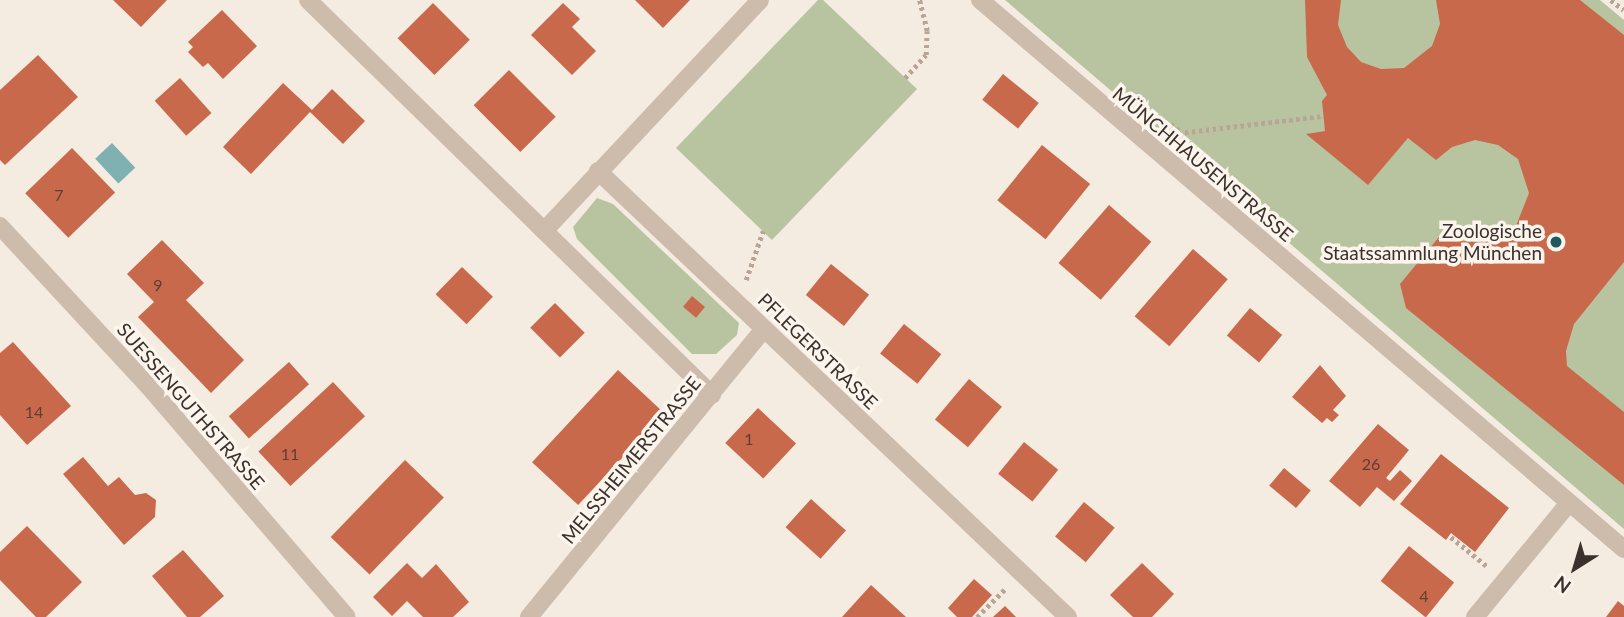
<!DOCTYPE html>
<meta charset="utf-8">
<style>
body{margin:0}
#map{position:relative;width:1624px;height:617px;overflow:hidden;background:#f4ebe1;font-family:Lato,sans-serif}
div>[style]{position:absolute}
.green>*{inset:0;background:#b8c4a0}
.water>*{inset:0;background:#7fb0b2;transform-origin:0 0}
.building>*{inset:0;background:#c8694b;transform-origin:0 0}
.path>*{height:4.5px;margin-top:-2.25px;transform-origin:0;background:repeating-linear-gradient(90deg,#b9a596 0 3.5px,transparent 0 7px)}
.street>*{height:18px;margin:-9px;padding:0 9px;transform-origin:9px;border-radius:9px;background:#cdbbac}
.dots>*{width:19px;height:19px;translate:-50% -50%;box-sizing:border-box;border:4px solid #fbf5ee;border-radius:50%}
span{translate:-50% -50%;white-space:nowrap;text-align:center;line-height:1.15;-webkit-text-stroke:7px #fbf5ee;paint-order:stroke}
.number-label{font-size:16px;color:#5e3e33}
.number-label span{-webkit-text-stroke-width:0}
.street-label{font-size:19px;color:#3b302b}
.poi-label{font-size:19px;color:#3b302b}
.right{translate:-100% -50%;text-align:right}
.north{position:absolute;left:1540px;top:533px;width:70px;height:70px;-webkit-text-stroke:5px #fbf5ee;paint-order:stroke;rotate:217deg;font-size:19px;font-weight:700;line-height:28px;text-align:center;color:#3b302b}
.north::after{content:'';display:block;margin:auto;width:24px;height:32px;background:#3b302b;clip-path:polygon(50% 0,100% 100%,50% 72%,0 100%)}
</style>
<div id="map">
<div class="green">
<div style="clip-path:polygon(818px 0,823px 0,917px 89px,772px 240px,676px 148px)"></div>
<div style="clip-path:polygon(1005px 0,1600px 0,1624px 20px,1624px 529px)"></div>
<div style="clip-path:polygon(597px 198px,613px 204px,739px 323px,737px 335px,716px 354px,692px 354px,577px 239px,573px 227px)"></div>
</div>
<div class="water">
<div style="left:112px;top:143px;width:34px;height:23px;rotate:47deg"></div>
</div>
<div class="building">
<div style="clip-path:polygon(113px 0,167px 0,141px 27px)"></div>
<div style="clip-path:polygon(635px 0,690px 0,663px 28px)"></div>
<div style="clip-path:polygon(1305px 0,1341px 0,1338px 25px,1347px 47px,1361px 62px,1381px 69px,1404px 68px,1432px 46px,1440px 24px,1436px 0,1580px 0,1624px 35px,1624px 262px,1574px 324px,1566px 351px,1567px 366px,1624px 412px,1624px 485px,1406px 308px,1400px 284px,1444px 231px,1462px 241px,1485px 243px,1516px 226px,1529px 193px,1518px 159px,1498px 145px,1475px 140px,1452px 147px,1436px 160px,1408px 138px,1368px 185px,1306px 134px,1325px 131px,1322px 101px,1327px 95px,1307px 57px)"></div>
<div style="left:433px;top:3px;width:52px;height:50px;rotate:45deg"></div>
<div style="clip-path:polygon(563px 3px,580px 19px,572px 27px,596px 51px,572px 75px,531px 35px)"></div>
<div style="clip-path:polygon(222px 10px,257px 46px,223px 79px,208px 63px,203px 67px,188px 52px,193px 47px,188px 42px)"></div>
<div style="clip-path:polygon(38px 55px,78px 97px,5px 165px,0 160px,0 90px)"></div>
<div style="left:509px;top:70px;width:66px;height:50px;rotate:45deg"></div>
<div style="left:1003px;top:74px;width:46px;height:33px;rotate:39deg"></div>
<div style="left:180px;top:78px;width:47px;height:34px;rotate:48deg"></div>
<div style="clip-path:polygon(283px 83px,312px 110px,332px 89px,365px 121px,343px 144px,310px 112px,251px 174px,223px 147px)"></div>
<div style="left:1042px;top:145px;width:62px;height:71px;rotate:39deg"></div>
<div style="left:72px;top:148px;width:62px;height:65px;rotate:46deg"></div>
<div style="left:1109px;top:205px;width:56px;height:77px;rotate:41deg"></div>
<div style="clip-path:polygon(162px 240px,204px 283px,186px 300px,244px 360px,211px 393px,138px 317px,154px 302px,127px 274px)"></div>
<div style="left:1193px;top:249px;width:46px;height:89px;rotate:41deg"></div>
<div style="left:831px;top:264px;width:49px;height:40px;rotate:39deg"></div>
<div style="left:462px;top:267px;width:43px;height:38px;rotate:44deg"></div>
<div style="left:692px;top:296px;width:17px;height:14px;rotate:40deg"></div>
<div style="left:555px;top:303px;width:42px;height:35px;rotate:45deg"></div>
<div style="left:1250px;top:308px;width:42px;height:36px;rotate:40deg"></div>
<div style="left:904px;top:324px;width:48px;height:38px;rotate:39deg"></div>
<div style="clip-path:polygon(13px 342px,71px 406px,27px 445px,0 415px,0 353px)"></div>
<div style="left:289px;top:362px;width:30px;height:81px;rotate:48deg"></div>
<div style="clip-path:polygon(1320px 365px,1346px 396px,1333px 410px,1339px 415px,1332px 422px,1327px 418px,1322px 423px,1292px 397px)"></div>
<div style="left:618px;top:370px;width:63px;height:126px;rotate:43deg"></div>
<div style="left:969px;top:379px;width:43px;height:53px;rotate:40deg"></div>
<div style="left:333px;top:382px;width:47px;height:102px;rotate:47deg"></div>
<div style="left:758px;top:408px;width:52px;height:48px;rotate:43deg"></div>
<div style="clip-path:polygon(1378px 424px,1409px 450px,1386px 478px,1390px 481px,1400px 470px,1412px 481px,1394px 501px,1377px 487px,1360px 507px,1329px 481px)"></div>
<div style="left:1024px;top:442px;width:44px;height:41px;rotate:39deg"></div>
<div style="clip-path:polygon(1441px 454px,1509px 508px,1475px 552px,1451px 533px,1446px 540px,1400px 504px)"></div>
<div style="clip-path:polygon(83px 457px,108px 486px,119px 477px,135px 495px,146px 493px,156px 500px,155px 517px,124px 545px,63px 474px)"></div>
<div style="left:405px;top:460px;width:54px;height:107px;rotate:44deg"></div>
<div style="left:1284px;top:468px;width:35px;height:23px;rotate:40deg"></div>
<div style="left:811px;top:499px;width:47px;height:38px;rotate:42deg"></div>
<div style="left:1084px;top:502px;width:40px;height:45px;rotate:40deg"></div>
<div style="clip-path:polygon(27px 526px,82px 582px,46px 617px,36px 617px,0 580px,0 552px)"></div>
<div style="left:1409px;top:546px;width:58px;height:45px;rotate:39deg"></div>
<div style="clip-path:polygon(183px 550px,224px 596px,200px 617px,187px 617px,152px 576px)"></div>
<div style="clip-path:polygon(407px 563px,422px 578px,436px 564px,469px 602px,453px 617px,423px 617px,407px 601px,392px 616px,373px 597px)"></div>
<div style="clip-path:polygon(1142px 563px,1174px 594px,1152px 617px,1133px 617px,1110px 595px)"></div>
<div style="clip-path:polygon(974px 579px,992px 595px,972px 617px,957px 617px,948px 608px)"></div>
<div style="clip-path:polygon(871px 585px,906px 617px,842px 617px)"></div>
<div style="clip-path:polygon(1618px 601px,1624px 606px,1624px 617px,1606px 617px)"></div>
<div style="clip-path:polygon(1005px 606px,1016px 617px,993px 617px)"></div>
</div>
<div class="path">
<div style="left:1611px;top:0;width:16px;rotate:38deg"></div>
<div style="left:905px;top:78px;width:31px;rotate:-48deg"></div>
<div style="left:926px;top:55px;width:24px;rotate:-88deg"></div>
<div style="left:927px;top:31px;width:32px;rotate:-104deg"></div>
<div style="left:1171px;top:124px;width:13px;rotate:39deg"></div>
<div style="left:1171px;top:134px;width:153px;rotate:-6.8deg"></div>
<div style="left:746px;top:280px;width:52px;rotate:-70.9deg"></div>
<div style="left:1451px;top:537px;width:48px;rotate:39deg"></div>
<div style="left:977px;top:617px;width:41px;rotate:-45deg"></div>
</div>
<div class="street">
<div style="left:308px;top:0;width:565px;rotate:44.35deg"></div>
<div style="left:980px;top:0;width:846px;rotate:40.45deg"></div>
<div style="left:598px;top:171px;width:648px;rotate:43.5deg"></div>
<div style="left:0;top:226px;width:219px;rotate:47.2deg"></div>
<div style="left:149px;top:387px;width:303px;rotate:49.3deg"></div>
<div style="left:544px;top:231px;width:316px;rotate:-46.9deg"></div>
<div style="left:529px;top:617px;width:372px;rotate:-50.8deg"></div>
<div style="left:1475px;top:617px;width:148px;rotate:-50.5deg"></div>
</div>
<div class="dots">
<div style="left:1556px;top:242px;background:#1f5a5e"></div>
</div>
<div class="number-label">
<span style="left:59px;top:195px">7</span>
<span style="left:158px;top:285px">9</span>
<span style="left:34px;top:412px">14</span>
<span style="left:749px;top:439px">1</span>
<span style="left:290px;top:454px">11</span>
<span style="left:1371px;top:464px">26</span>
<span style="left:1424px;top:596px">4</span>
</div>
<div class="street-label">
<span style="left:1203px;top:164px;rotate:40deg">MÜNCHHAUSENSTRASSE</span>
<span style="left:818px;top:351px;rotate:44deg">PFLEGERSTRASSE</span>
<span style="left:191px;top:406px;rotate:49deg">SUESSENGUTHSTRASSE</span>
<span style="left:631px;top:460px;rotate:-51deg">MELSSHEIMERSTRASSE</span>
</div>
<div class="poi-label">
<span class="right" style="left:1542px;top:242px">Zoologische<br>Staatssammlung München</span>
</div>
<div class="north">N</div>
</div>
